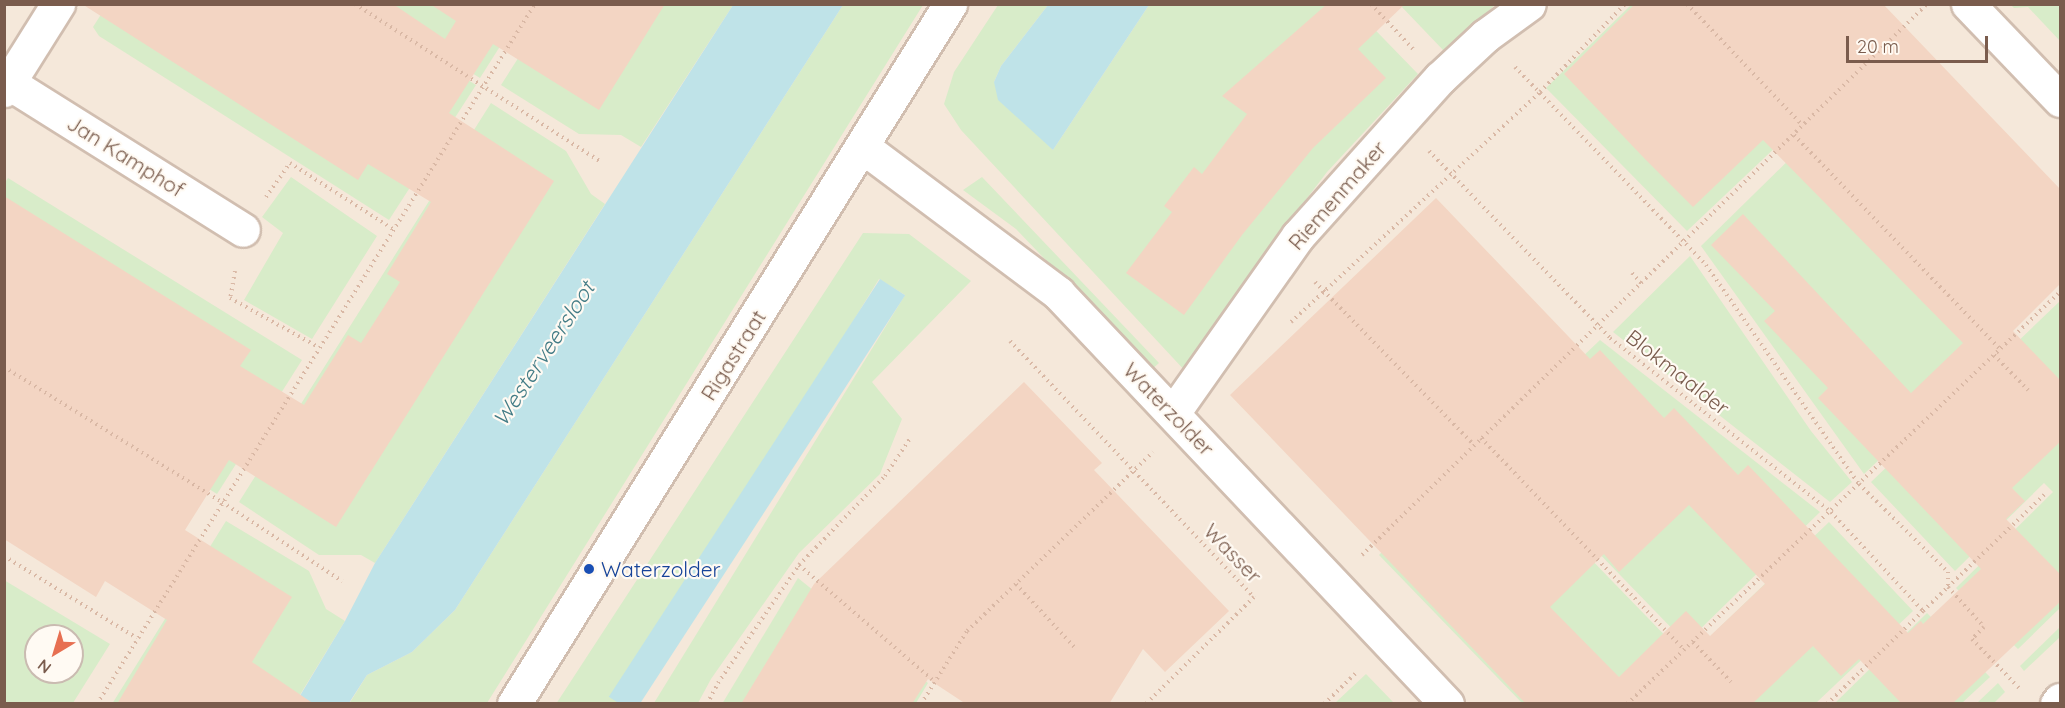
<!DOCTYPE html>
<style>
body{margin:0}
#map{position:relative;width:2065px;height:708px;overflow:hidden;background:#fdf6ec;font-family:Quicksand,sans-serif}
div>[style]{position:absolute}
.residential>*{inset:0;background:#f5e8da}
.green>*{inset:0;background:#d8ecc9}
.water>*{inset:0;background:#bfe3e8;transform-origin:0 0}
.building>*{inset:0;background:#f3d5c3}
.path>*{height:4px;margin-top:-2px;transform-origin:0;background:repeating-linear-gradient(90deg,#d9b8a5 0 1.5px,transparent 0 6px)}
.roads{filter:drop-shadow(2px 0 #d1beb0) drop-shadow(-2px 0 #d1beb0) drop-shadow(0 2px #d1beb0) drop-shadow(0 -2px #d1beb0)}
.minor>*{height:33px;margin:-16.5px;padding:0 16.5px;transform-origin:16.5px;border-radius:16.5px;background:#fff}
.dots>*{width:16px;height:16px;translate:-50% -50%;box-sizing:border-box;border:3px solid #fffaf3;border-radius:50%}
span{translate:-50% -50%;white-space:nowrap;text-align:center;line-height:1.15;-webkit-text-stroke:4.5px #fffaf3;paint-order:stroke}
.street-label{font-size:21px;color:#7a5c4d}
.transit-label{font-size:21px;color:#164399}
.left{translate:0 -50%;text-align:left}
.water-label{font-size:22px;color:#437c86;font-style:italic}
.frame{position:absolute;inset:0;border:6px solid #7a5c4d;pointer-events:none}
.north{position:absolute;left:24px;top:624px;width:60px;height:60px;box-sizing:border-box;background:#fffaf3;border:2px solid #cabbb1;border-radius:50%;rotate:218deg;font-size:16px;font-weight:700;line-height:24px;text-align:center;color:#7a5c4d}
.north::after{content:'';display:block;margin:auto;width:21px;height:27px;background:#e76f51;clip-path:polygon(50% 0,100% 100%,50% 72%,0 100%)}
.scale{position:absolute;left:1846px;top:36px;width:142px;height:27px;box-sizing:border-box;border:3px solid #7a5c4d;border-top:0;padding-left:8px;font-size:18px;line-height:21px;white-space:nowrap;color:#7a5c4d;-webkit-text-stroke:4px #fffaf3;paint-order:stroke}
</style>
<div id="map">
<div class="residential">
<div style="clip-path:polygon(evenodd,4px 5px,2060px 5px,2060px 703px,5px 703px,4px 5px,36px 636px,72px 636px,72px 672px,36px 672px,36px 636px)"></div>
</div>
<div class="green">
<div style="clip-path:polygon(107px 5px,348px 5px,476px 85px,389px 220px,99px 36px,93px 27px)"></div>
<div style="clip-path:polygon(362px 5px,526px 5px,480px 78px)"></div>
<div style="clip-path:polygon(552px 5px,733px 5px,641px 147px,621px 135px,579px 134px,501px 85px)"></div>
<div style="clip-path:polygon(843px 5px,923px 5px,487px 703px,349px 704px,367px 675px,412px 652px,455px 610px)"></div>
<div style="clip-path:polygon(998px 5px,1048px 5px,1001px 66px,994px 82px,1053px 150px,1149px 5px,1351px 5px,1418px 74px,1327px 172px,1260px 260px,1187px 373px,961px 130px,944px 104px,954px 72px)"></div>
<div style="clip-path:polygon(1400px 5px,1495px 5px,1444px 51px)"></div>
<div style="clip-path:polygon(1631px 5px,1684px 5px,1799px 125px,1687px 231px,1546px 88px)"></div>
<div style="clip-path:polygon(2011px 5px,2060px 5px,2060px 41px,2028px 7px,2014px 8px)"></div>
<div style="clip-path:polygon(491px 103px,566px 151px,591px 194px,605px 204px,375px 563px,361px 555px,319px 555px,239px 502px)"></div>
<div style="clip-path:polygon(1802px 147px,1995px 350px,1864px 474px,1701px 246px)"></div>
<div style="clip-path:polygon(291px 177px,377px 236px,312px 339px,244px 300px,283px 233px,262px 217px)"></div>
<div style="clip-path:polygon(982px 177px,1159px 363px,1151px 370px,1016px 229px,963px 190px)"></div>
<div style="clip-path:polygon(8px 178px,302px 360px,217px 494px,5px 361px,4px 184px)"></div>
<div style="clip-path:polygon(863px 233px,909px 234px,971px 281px,872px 382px,902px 419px,880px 474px,799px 553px,711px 679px,698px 703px,654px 703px,905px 295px,879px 279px,618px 703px,556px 704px)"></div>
<div style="clip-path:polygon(1690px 256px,1811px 431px,1852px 482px,1830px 502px,1613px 332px)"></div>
<div style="clip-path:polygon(2060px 301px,2060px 608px,2018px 649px,1956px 588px,2053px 492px,2044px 483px,1955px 571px,1871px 482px)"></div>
<div style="clip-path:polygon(1600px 340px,1820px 512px,1686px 643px,1492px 443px)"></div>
<div style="clip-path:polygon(1485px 450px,1680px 651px,1623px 703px,1522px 703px,1379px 555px)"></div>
<div style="clip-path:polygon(226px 521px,309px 571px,326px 609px,345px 621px,295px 703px,112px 704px)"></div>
<div style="clip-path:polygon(1829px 522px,1913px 611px,1816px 703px,1640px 704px)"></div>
<div style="clip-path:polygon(798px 578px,928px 683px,916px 703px,722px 704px)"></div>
<div style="clip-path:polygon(evenodd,4px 580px,110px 644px,73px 703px,5px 703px,4px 580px,36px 636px,72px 636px,72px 672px,36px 672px,36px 636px)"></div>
<div style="clip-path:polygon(1927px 613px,1990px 677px,1962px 703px,1834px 704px)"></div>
<div style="clip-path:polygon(2060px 627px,2060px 637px,2024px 671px,2020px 666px)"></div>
<div style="clip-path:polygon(1366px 674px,1394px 703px,1335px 703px)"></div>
<div style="clip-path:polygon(1998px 683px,2005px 692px,1994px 703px,1977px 703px)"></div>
</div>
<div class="water">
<div style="clip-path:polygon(733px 5px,843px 5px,455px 610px,412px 652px,367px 675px,349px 703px,295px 704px,345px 621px,375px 563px)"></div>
<div style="clip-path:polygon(1048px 5px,1149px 5px,1053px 150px,998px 100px,994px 82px,1001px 66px)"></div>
<div style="left:880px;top:279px;width:30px;height:498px;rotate:33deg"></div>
</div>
<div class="building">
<div style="clip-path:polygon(82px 4px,393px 4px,445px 39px,456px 21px,430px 4px,665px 4px,599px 110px,493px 44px,449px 113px,554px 181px,336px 527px,229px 460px,185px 530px,292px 597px,252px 662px,314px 704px,117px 704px,167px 620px,105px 581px,96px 597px,4px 539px,4px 196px,251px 350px,240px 366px,304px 405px,348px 335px,361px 343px,400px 282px,387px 274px,431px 202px,368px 164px,358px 180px)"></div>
<div style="clip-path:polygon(1327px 4px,1405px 4px,1358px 49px,1386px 78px,1313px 148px,1242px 235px,1184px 315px,1126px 273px,1172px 212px,1164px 206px,1194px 167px,1202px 174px,1247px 114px,1222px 96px)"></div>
<div style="clip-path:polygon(evenodd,1635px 4px,1883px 4px,2061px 190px,2061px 283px,2013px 331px,2061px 381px,2061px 441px,2012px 488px,2025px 501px,2006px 519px,2061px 575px,2061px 601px,1952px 704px,1902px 704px,1859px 659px,1841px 676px,1813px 646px,1752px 704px,1526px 704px,1230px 395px,1436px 198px,1590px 359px,1600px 350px,1664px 418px,1674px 408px,1738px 475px,1748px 465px,1908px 633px,1921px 621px,1923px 624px,1981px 569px,1818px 398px,1828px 388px,1764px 321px,1775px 311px,1711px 245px,1743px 214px,1911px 393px,1963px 343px,1763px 140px,1693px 207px,1645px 159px,1564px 74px,1635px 4px,1689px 505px,1765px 584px,1710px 636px,1686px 611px,1619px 677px,1550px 607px,1604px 554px,1619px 572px,1689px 505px)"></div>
<div style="clip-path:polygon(1024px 382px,1102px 463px,1094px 470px,1229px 611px,1165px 672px,1143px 649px,1109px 704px,966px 704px,928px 679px,912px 704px,741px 704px,814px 584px)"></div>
</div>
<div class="path">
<div style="left:355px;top:4px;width:292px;rotate:32.7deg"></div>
<div style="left:1371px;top:4px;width:62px;rotate:47deg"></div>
<div style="left:1687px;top:4px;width:168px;rotate:46.4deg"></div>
<div style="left:1515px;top:67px;width:275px;rotate:46deg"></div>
<div style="left:1706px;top:265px;width:267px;rotate:55.1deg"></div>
<div style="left:1859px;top:484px;width:125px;rotate:44.7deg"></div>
<div style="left:1948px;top:572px;width:15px;rotate:90deg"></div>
<div style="left:1794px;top:135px;width:297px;rotate:46.1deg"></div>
<div style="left:1429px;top:151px;width:260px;rotate:45.9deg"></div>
<div style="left:1610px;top:338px;width:281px;rotate:38.2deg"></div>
<div style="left:1831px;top:512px;width:135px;rotate:47.1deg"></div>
<div style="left:1923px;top:611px;width:35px;rotate:-44deg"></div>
<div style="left:1948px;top:587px;width:54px;rotate:48deg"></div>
<div style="left:1984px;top:627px;width:17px;rotate:135deg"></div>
<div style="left:1972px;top:639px;width:68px;rotate:46.2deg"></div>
<div style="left:266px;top:197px;width:42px;rotate:-54.8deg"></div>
<div style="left:290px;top:163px;width:122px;rotate:32.7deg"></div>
<div style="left:235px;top:271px;width:27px;rotate:100deg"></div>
<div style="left:230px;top:298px;width:101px;rotate:29.1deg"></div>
<div style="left:1632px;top:273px;width:15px;rotate:48deg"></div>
<div style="left:1315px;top:282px;width:228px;rotate:45.7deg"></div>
<div style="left:1291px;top:322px;width:339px;rotate:-42.7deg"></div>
<div style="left:1540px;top:92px;width:122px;rotate:-46deg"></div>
<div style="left:1010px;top:341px;width:354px;rotate:46.4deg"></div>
<div style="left:1254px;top:597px;width:152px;rotate:135.3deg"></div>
<div style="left:1994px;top:355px;width:49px;rotate:45.8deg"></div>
<div style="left:4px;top:367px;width:256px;rotate:31.8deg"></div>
<div style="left:222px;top:502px;width:144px;rotate:33.4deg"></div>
<div style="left:1481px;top:438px;width:294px;rotate:46.2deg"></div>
<div style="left:1362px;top:555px;width:788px;rotate:-44.28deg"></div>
<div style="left:4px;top:556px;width:156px;rotate:31.7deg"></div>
<div style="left:799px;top:565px;width:179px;rotate:40.7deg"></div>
<div style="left:1016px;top:584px;width:87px;rotate:47.3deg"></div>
<div style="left:1948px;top:587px;width:137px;rotate:-43.8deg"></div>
<div style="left:1693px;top:642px;width:55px;rotate:46.5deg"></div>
<div style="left:97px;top:704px;width:826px;rotate:-57.97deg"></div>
<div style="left:707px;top:704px;width:24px;rotate:-62deg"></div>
<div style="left:718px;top:683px;width:143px;rotate:-55.5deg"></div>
<div style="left:799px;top:565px;width:124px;rotate:-46deg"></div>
<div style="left:885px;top:476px;width:47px;rotate:-56.3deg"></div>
<div style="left:921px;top:704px;width:86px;rotate:-57.8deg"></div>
<div style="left:967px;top:631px;width:258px;rotate:-43.9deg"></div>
<div style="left:1324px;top:704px;width:47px;rotate:-44.1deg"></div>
<div style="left:1627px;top:704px;width:598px;rotate:-43.58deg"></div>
<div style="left:1827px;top:704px;width:134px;rotate:-44.1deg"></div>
</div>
<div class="roads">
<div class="minor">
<div style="left:1968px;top:4px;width:133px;rotate:46.2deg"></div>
<div style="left:9px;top:83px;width:276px;rotate:32.1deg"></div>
<div style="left:4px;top:90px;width:102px;rotate:-57.9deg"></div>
<div style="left:863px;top:147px;width:244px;rotate:36.8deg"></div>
<div style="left:1058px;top:293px;width:566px;rotate:46.58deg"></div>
<div style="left:1173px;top:413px;width:217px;rotate:-54.8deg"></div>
<div style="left:1298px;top:236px;width:212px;rotate:-48.1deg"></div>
<div style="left:1440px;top:78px;width:62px;rotate:-43deg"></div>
<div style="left:1485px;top:36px;width:54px;rotate:-36deg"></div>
<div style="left:514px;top:704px;width:825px;rotate:-58.08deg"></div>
<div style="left:2057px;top:704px;width:5px;rotate:-53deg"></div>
</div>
</div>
<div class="dots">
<div style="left:589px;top:569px;background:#1a4fb4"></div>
</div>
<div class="street-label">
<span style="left:126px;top:156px;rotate:32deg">Jan Kamphof</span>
<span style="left:1337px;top:195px;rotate:-49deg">Riemenmaker</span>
<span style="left:733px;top:355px;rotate:-58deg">Rigastraat</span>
<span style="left:1678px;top:372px;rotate:38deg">Blokmaalder</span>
<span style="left:1169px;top:409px;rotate:46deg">Waterzolder</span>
<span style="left:1233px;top:553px;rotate:46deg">Wasser</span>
</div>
<div class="transit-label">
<span class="left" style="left:601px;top:569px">Waterzolder</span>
</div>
<div class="water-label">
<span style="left:544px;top:354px;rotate:-57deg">Westerveersloot</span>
</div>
<div class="frame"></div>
<div class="north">N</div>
<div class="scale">20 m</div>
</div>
